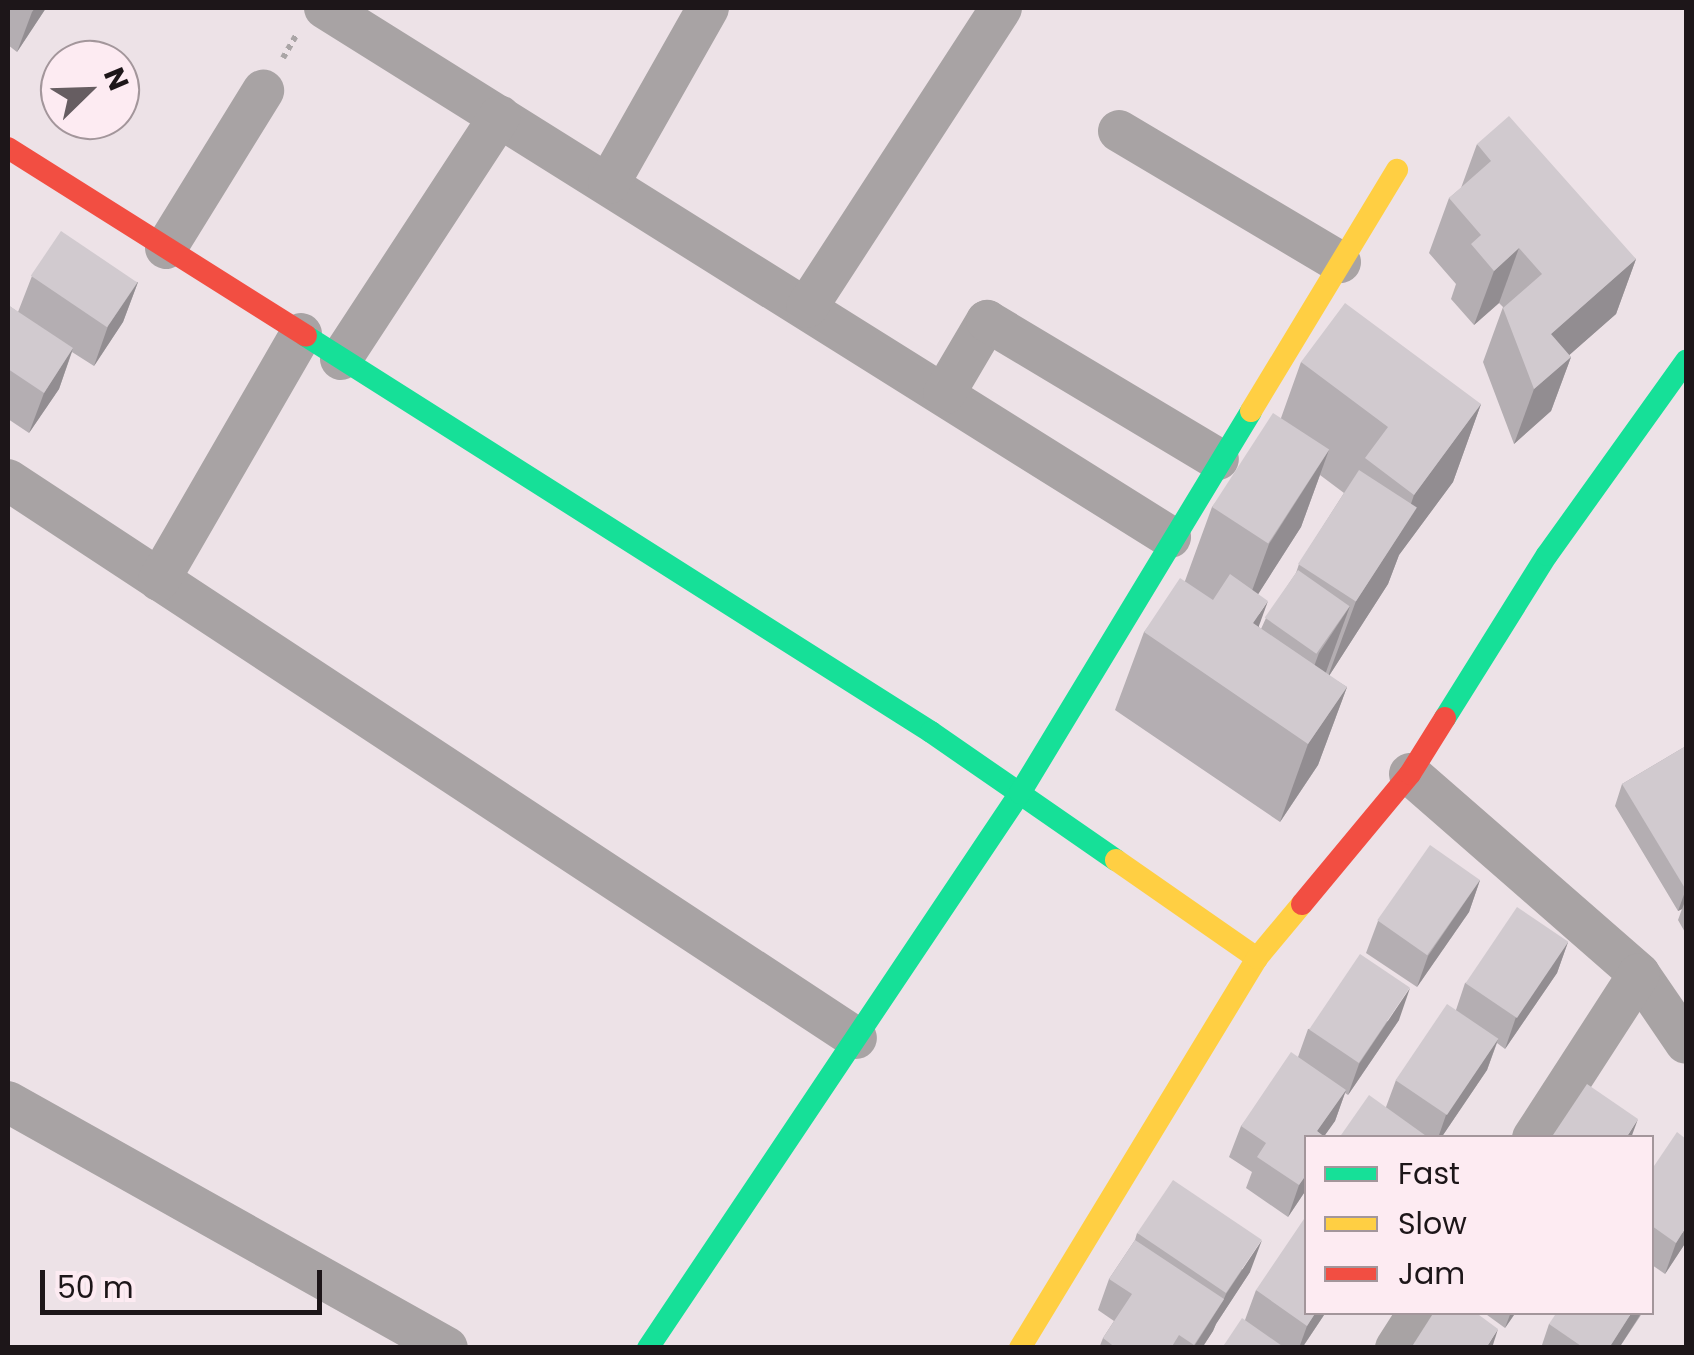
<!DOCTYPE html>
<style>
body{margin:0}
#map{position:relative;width:1694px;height:1355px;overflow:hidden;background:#ede2e7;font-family:Poppins,sans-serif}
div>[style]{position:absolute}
.path>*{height:6px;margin-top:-3px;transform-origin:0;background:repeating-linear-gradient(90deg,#aaa5a6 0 5px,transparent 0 10px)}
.street>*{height:42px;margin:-21px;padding:0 21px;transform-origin:21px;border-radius:21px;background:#a8a3a4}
.fast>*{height:22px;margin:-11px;padding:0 11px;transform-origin:11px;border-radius:11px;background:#16e098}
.slow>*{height:22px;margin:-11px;padding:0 11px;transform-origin:11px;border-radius:11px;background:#ffcf43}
.jam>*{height:22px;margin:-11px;padding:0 11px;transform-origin:11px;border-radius:11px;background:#f24e42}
.wall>*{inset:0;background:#b4aeb2}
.shaded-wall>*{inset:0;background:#928d91}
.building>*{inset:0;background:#d1cacf;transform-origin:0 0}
span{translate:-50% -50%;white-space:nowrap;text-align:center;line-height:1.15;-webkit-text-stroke:8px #fdebf2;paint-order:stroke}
.frame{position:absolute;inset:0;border:10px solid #1d1619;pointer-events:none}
.legend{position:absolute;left:1304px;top:1135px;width:350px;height:180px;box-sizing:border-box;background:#fdebf2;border:2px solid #a3969b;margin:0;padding:12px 18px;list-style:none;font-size:30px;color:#1d1619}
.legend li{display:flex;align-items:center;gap:20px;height:50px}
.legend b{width:50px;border:2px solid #a3969b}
.north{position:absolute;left:40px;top:40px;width:100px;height:100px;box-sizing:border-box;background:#fdebf2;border:2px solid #a3969b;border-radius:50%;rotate:67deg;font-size:28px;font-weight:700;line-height:40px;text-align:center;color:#1d1619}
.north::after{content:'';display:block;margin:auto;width:35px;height:45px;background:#665d61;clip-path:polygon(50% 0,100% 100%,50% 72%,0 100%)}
.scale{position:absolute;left:40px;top:1270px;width:282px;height:45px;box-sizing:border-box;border:5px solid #1d1619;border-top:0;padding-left:12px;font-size:30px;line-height:35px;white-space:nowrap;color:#1d1619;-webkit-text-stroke:8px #fdebf2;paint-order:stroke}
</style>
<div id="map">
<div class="path">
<div style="left:283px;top:58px;width:28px;rotate:-60deg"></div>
</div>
<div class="street">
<div style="left:325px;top:8px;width:997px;rotate:32.05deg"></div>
<div style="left:1119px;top:131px;width:257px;rotate:30.7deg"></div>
<div style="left:609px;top:183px;width:201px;rotate:-60.5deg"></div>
<div style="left:166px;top:248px;width:185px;rotate:-58.3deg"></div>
<div style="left:807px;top:307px;width:356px;rotate:-57deg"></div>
<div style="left:341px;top:359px;width:290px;rotate:-56.8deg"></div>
<div style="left:944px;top:394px;width:85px;rotate:-59.5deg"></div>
<div style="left:987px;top:321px;width:269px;rotate:30.9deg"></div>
<div style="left:8px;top:480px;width:1015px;rotate:33.35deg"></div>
<div style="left:159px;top:580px;width:284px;rotate:-60deg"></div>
<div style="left:1410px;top:774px;width:304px;rotate:41.1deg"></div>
<div style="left:1639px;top:974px;width:83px;rotate:55.7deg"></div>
<div style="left:8px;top:1102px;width:503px;rotate:29.26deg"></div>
<div style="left:1533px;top:1138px;width:195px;rotate:-57.1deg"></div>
<div style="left:1396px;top:1348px;width:43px;rotate:-57.4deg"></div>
</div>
<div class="fast">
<div style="left:306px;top:336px;width:740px;rotate:32.36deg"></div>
<div style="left:931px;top:732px;width:225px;rotate:34.7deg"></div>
<div style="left:1445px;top:718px;width:192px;rotate:-58deg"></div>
<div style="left:1547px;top:555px;width:239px;rotate:-54.4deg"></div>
<div style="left:648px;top:1348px;width:668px;rotate:-56.17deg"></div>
<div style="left:1020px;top:793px;width:446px;rotate:-58.8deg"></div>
</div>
<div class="slow">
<div style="left:1251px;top:411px;width:282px;rotate:-58.8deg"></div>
<div style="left:1116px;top:860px;width:172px;rotate:34.8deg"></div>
<div style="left:1020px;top:1348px;width:456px;rotate:-58.7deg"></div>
<div style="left:1257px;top:958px;width:70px;rotate:-50.2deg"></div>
</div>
<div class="jam">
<div style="left:8px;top:148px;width:352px;rotate:32.2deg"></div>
<div style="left:1302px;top:904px;width:169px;rotate:-50.3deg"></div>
<div style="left:1410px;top:774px;width:66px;rotate:-58deg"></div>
</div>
<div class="wall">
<div style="clip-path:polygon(8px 8px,46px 8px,17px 52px,8px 45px)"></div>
<div style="clip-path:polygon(1477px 144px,1636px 259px,1616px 314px,1569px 355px,1571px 357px,1551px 411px,1514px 444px,1483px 362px,1503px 307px,1499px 303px,1474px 325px,1451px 299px,1456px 284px,1429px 253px,1449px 198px,1461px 188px)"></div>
<div style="clip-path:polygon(32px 276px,138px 282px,123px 322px,94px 366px,72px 352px,59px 389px,29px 433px,8px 419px,8px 305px,18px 312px)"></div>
<div style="clip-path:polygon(evenodd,1301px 362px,1481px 404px,1453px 482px,1399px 555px,1388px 584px,1329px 676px,1347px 687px,1318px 765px,1280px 822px,1115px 710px,1144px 632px,1185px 581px,1212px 507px,1281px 418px,1301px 362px,1320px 475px,1344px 493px,1299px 564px,1296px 573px,1266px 618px,1261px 629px,1259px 627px,1258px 594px,1301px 527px,1320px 475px)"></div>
<div style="clip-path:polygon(1686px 746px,1686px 934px,1678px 920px,1682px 909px,1678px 911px,1615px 806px,1622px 784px)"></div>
<div style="clip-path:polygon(1480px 880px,1469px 912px,1417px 987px,1366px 953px,1378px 921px)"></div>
<div style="clip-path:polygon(1568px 942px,1557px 973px,1505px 1049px,1497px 1043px,1487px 1070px,1441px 1138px,1339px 1138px,1386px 1107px,1396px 1080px,1456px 1010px,1465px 983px)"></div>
<div style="clip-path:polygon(1399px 1020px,1348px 1095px,1345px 1093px,1335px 1121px,1324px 1136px,1306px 1190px,1288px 1217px,1246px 1188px,1252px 1172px,1229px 1157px,1241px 1126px,1298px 1057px,1308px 1029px)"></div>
<div style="clip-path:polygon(1652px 1169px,1686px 1242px,1665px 1274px,1652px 1265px)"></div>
<div style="clip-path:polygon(1137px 1233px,1250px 1272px,1216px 1324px,1213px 1331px,1202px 1348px,1099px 1348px,1103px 1338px,1114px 1321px,1098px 1310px,1109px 1279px,1135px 1240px)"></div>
<div style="clip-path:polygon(1256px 1290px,1326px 1312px,1302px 1348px,1222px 1348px,1245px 1320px)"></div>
<div style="clip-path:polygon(1483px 1312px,1516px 1312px,1505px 1328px)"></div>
<div style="clip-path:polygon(1641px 1315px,1619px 1348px,1541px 1348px,1549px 1324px)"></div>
</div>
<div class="shaded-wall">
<div style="clip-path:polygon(35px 8px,46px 8px,17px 52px,32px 12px)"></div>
<div style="clip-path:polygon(1519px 248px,1499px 303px,1474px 325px,1494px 271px)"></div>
<div style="clip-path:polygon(1636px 259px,1616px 314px,1533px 387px,1551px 334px)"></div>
<div style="clip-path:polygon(138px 282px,123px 322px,94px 366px,108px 326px)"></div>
<div style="clip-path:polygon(73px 348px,59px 389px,29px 433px,44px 393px)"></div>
<div style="clip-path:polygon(1571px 357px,1551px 411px,1514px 444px,1534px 389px)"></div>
<div style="clip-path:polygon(1481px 404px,1453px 482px,1399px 555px,1388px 584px,1327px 679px,1356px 601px,1402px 530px,1414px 495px)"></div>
<div style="clip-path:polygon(1329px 450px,1301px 527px,1241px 621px,1269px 544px)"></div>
<div style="clip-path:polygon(1268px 601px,1240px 678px,1253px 623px)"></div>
<div style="clip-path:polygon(1350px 606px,1322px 683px,1290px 731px,1319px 653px)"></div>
<div style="clip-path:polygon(1347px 687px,1318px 765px,1280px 822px,1308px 744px)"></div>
<div style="clip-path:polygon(1480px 880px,1469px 912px,1417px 987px,1428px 956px)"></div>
<div style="clip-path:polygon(1686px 889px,1686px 900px,1686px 899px,1682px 909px,1678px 911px)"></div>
<div style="clip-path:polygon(1568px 942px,1557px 973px,1505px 1049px,1516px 1017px)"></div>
<div style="clip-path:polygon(1410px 988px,1399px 1020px,1348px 1095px,1359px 1064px)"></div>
<div style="clip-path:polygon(1498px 1039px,1487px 1070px,1441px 1138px,1438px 1138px,1446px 1115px)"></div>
<div style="clip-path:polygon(1346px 1090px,1335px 1121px,1323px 1138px,1317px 1131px)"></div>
<div style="clip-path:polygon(1638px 1119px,1631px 1138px,1626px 1138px)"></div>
<div style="clip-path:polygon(1306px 1175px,1306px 1190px,1288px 1217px,1299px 1185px)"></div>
<div style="clip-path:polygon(1686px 1227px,1686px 1242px,1665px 1274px,1676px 1243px)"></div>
<div style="clip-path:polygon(1262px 1240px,1250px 1272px,1216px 1324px,1213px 1331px,1202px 1348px,1193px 1348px,1223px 1301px,1226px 1294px)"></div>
<div style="clip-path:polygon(1316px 1312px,1326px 1312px,1302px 1348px,1299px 1348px,1307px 1326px)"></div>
<div style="clip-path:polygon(1511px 1312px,1516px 1312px,1505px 1328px)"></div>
<div style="clip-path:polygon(1632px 1312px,1642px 1312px,1619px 1348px,1609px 1348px)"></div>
<div style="clip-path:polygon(1498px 1329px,1492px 1348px,1486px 1348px)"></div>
</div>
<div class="building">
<div style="clip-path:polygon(1509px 116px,1636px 259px,1551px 334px,1571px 357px,1534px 389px,1503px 308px,1542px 274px,1519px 248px,1494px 271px,1471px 244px,1481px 235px,1449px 198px,1491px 161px,1477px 144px)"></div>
<div style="left:61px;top:231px;width:92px;height:54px;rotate:34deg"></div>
<div style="clip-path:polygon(1345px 303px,1481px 404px,1414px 495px,1365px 458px,1388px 427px,1301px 362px)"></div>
<div style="clip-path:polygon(8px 305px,73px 348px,44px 393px,8px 369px)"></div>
<div style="left:1273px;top:413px;width:67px;height:112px;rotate:33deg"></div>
<div style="left:1359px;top:470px;width:69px;height:112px;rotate:33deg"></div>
<div style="left:1298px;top:570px;width:63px;height:58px;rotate:35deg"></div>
<div style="clip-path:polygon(1230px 574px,1268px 601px,1253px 623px,1347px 687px,1308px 744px,1144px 632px,1180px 578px,1213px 600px)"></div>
<div style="clip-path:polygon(1686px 746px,1686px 890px,1622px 784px)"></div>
<div style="left:1430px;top:845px;width:61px;height:92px;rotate:35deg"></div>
<div style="left:1517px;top:907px;width:62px;height:92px;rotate:34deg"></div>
<div style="left:1360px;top:954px;width:60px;height:91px;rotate:34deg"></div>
<div style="left:1447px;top:1004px;width:62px;height:92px;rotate:34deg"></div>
<div style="clip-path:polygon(1291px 1052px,1346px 1090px,1317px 1131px,1326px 1138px,1306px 1138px,1306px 1175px,1299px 1185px,1257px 1157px,1266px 1143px,1241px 1126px)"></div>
<div style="clip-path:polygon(1587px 1084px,1638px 1119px,1626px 1138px,1551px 1138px)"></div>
<div style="clip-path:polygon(1369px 1095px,1429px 1138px,1339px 1138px)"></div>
<div style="clip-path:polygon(1677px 1132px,1686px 1139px,1686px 1227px,1676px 1243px,1652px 1226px,1652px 1169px)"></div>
<div style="left:1173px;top:1180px;width:107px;height:64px;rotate:34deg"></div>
<div style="clip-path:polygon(1306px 1216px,1306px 1312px,1316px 1312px,1307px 1326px,1256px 1290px)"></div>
<div style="clip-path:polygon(1135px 1240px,1224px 1299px,1194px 1345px,1179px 1335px,1171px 1348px,1116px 1348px,1103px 1338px,1132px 1294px,1109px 1279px)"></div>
<div style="clip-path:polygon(1434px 1312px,1475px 1312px,1498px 1329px,1486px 1348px,1411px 1348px)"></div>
<div style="clip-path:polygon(1557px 1312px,1632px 1312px,1609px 1348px,1584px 1348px,1549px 1324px)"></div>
<div style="clip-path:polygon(1242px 1318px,1285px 1348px,1222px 1348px)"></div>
</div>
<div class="frame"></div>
<ul class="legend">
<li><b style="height:12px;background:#16e098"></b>Fast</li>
<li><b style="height:12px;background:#ffcf43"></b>Slow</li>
<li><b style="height:12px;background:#f24e42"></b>Jam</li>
</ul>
<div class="north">N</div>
<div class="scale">50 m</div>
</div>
